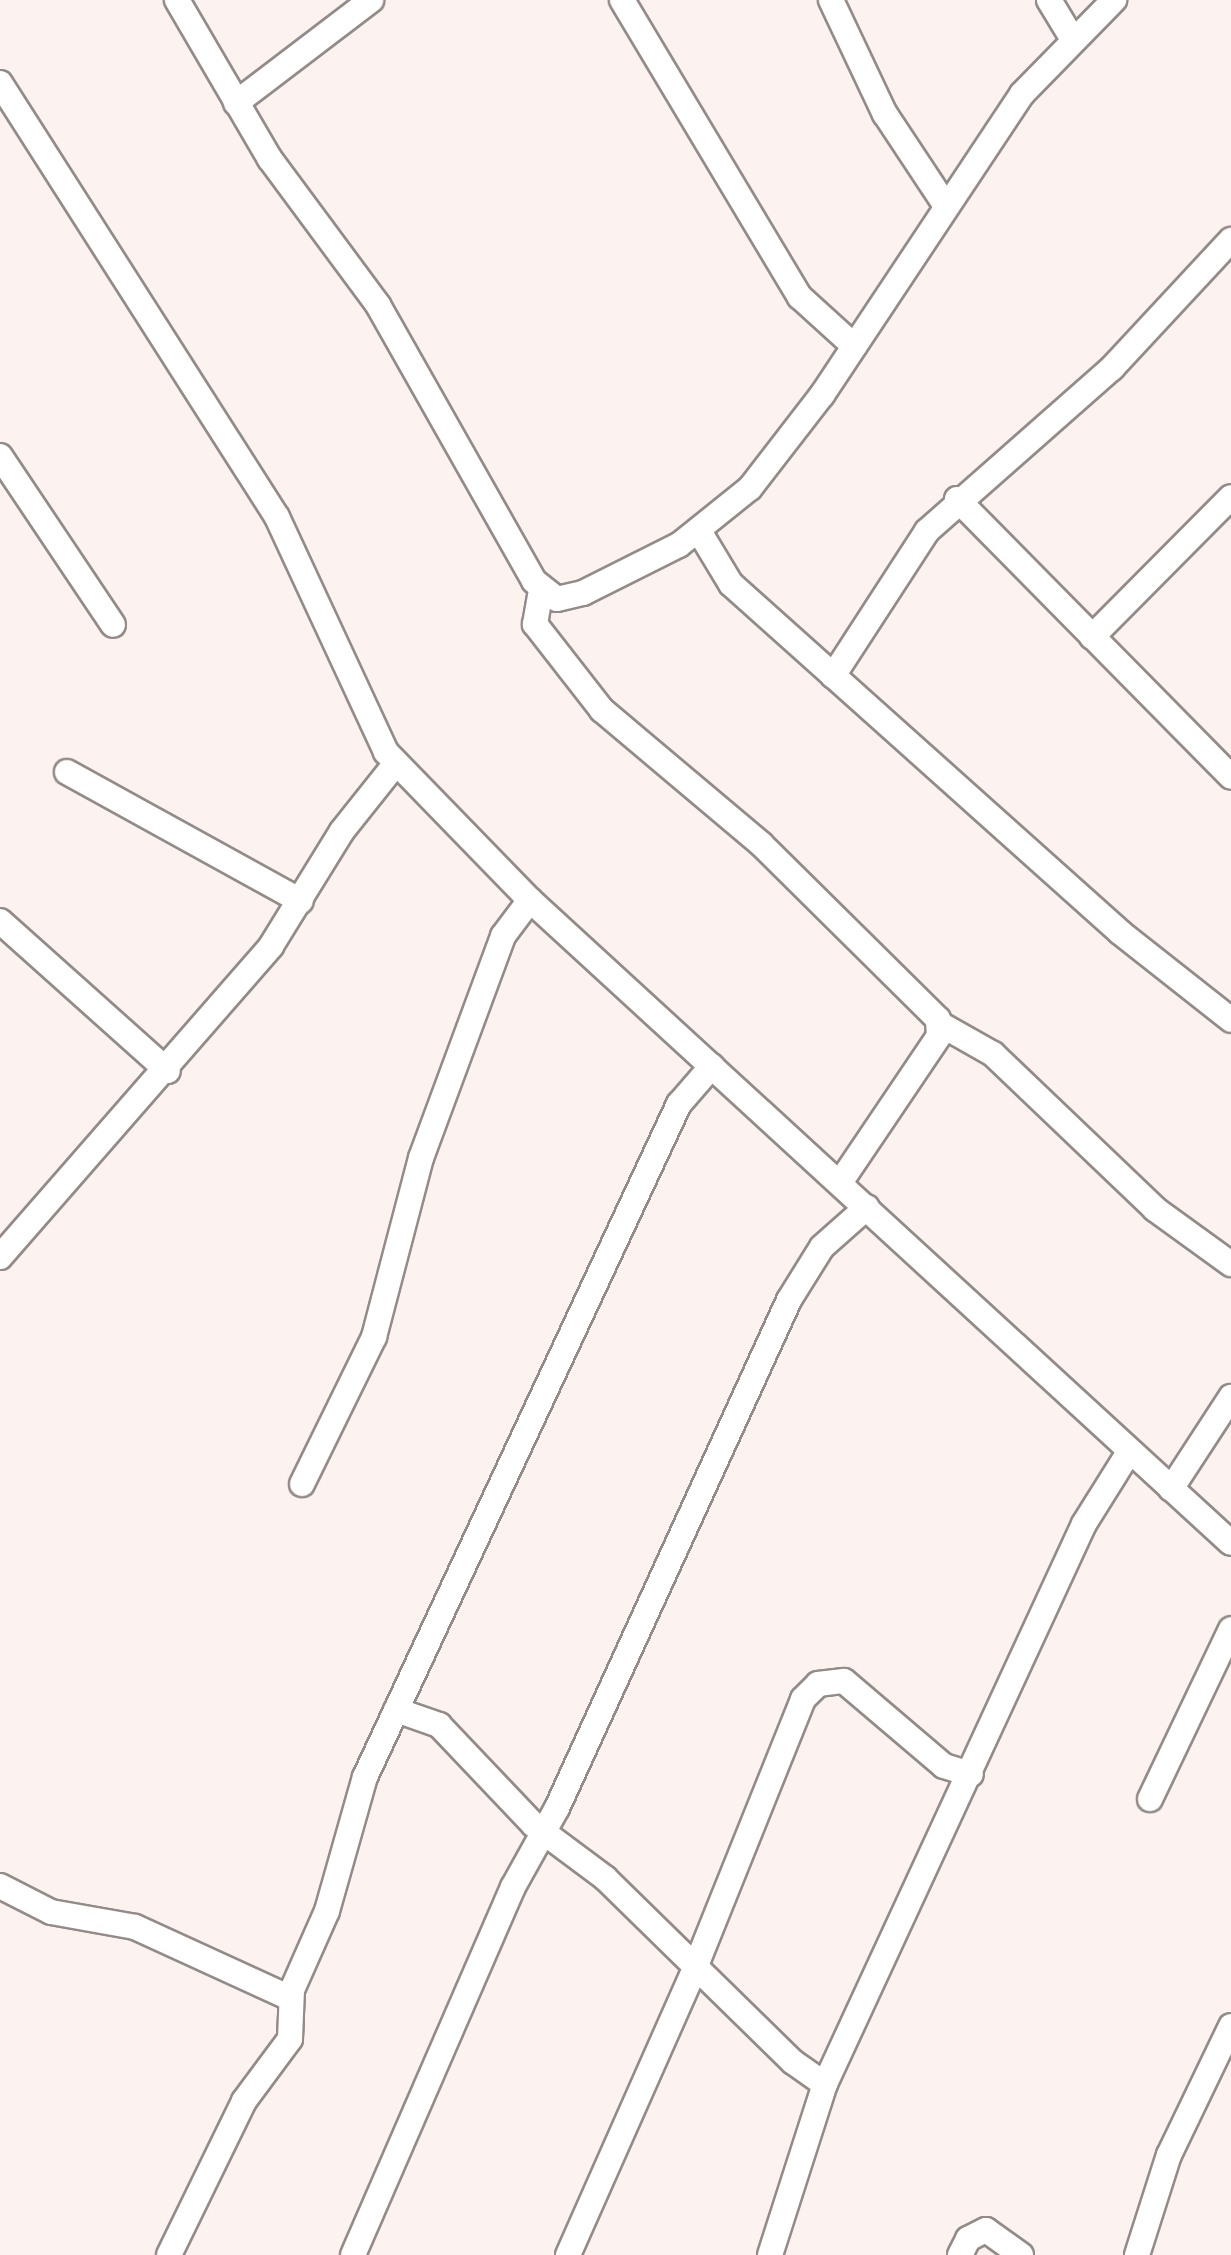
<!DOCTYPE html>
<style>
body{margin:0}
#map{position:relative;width:1231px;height:2255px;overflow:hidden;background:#fcf3f0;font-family:"Crimson Pro",serif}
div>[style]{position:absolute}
.roads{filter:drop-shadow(2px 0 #938b88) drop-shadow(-2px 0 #938b88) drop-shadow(0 2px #938b88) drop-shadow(0 -2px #938b88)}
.minor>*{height:24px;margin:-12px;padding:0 12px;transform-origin:12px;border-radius:12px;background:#fff}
span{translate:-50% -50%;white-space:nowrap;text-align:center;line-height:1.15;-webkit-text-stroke:5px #fcf3f0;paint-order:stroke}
</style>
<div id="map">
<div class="roads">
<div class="minor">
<div style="left:177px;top:0;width:184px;rotate:59.7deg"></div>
<div style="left:270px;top:159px;width:182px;rotate:53.5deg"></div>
<div style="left:378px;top:305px;width:317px;rotate:60.5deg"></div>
<div style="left:534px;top:581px;width:29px;rotate:38deg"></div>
<div style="left:557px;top:599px;width:27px;rotate:-13deg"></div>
<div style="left:583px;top:593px;width:107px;rotate:-26.6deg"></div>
<div style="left:679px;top:545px;width:91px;rotate:-38.8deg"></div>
<div style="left:750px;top:488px;width:118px;rotate:-52.3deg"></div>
<div style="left:822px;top:395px;width:361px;rotate:-56.4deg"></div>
<div style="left:1022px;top:94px;width:132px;rotate:-45.6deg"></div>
<div style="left:622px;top:0;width:346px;rotate:59.1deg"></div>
<div style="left:800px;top:297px;width:73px;rotate:42.2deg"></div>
<div style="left:831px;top:0;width:126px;rotate:64.7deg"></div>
<div style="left:885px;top:114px;width:110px;rotate:56.5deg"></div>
<div style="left:1049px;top:0;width:44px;rotate:58.8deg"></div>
<div style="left:0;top:83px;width:515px;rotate:57.45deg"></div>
<div style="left:277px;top:517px;width:259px;rotate:65.1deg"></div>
<div style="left:386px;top:752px;width:206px;rotate:45.8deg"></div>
<div style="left:530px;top:900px;width:951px;rotate:42.53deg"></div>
<div style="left:236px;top:103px;width:170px;rotate:-37.3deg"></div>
<div style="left:0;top:456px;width:203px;rotate:56.2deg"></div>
<div style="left:957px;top:499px;width:390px;rotate:45.4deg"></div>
<div style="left:699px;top:531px;width:62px;rotate:58.9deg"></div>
<div style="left:731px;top:584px;width:523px;rotate:41.82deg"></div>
<div style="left:1121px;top:933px;width:140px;rotate:38.3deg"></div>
<div style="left:541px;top:590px;width:35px;rotate:100deg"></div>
<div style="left:535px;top:624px;width:109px;rotate:52.1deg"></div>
<div style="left:602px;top:710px;width:208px;rotate:40.1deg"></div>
<div style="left:761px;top:844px;width:249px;rotate:44.7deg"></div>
<div style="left:938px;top:1019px;width:17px;rotate:87deg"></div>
<div style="left:939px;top:1036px;width:174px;rotate:124deg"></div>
<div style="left:1092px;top:637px;width:197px;rotate:-45.2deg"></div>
<div style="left:833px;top:676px;width:173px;rotate:-57deg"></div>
<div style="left:927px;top:531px;width:247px;rotate:-41.4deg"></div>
<div style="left:1112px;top:368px;width:175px;rotate:-47.1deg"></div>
<div style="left:67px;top:772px;width:267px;rotate:28.9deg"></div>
<div style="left:0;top:921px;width:225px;rotate:41.8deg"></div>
<div style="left:940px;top:1024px;width:61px;rotate:29.5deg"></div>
<div style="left:993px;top:1054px;width:224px;rotate:43.7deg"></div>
<div style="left:1155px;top:1209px;width:94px;rotate:35.9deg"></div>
<div style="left:0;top:1257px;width:413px;rotate:-48.9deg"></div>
<div style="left:271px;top:946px;width:135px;rotate:-58.3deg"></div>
<div style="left:342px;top:831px;width:87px;rotate:-51.5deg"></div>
<div style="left:302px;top:1484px;width:164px;rotate:-63.9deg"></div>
<div style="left:374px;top:1337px;width:185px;rotate:-75.3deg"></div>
<div style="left:421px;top:1158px;width:237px;rotate:-69.7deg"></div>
<div style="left:503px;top:936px;width:45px;rotate:-53.1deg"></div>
<div style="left:1171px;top:1489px;width:110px;rotate:-56.9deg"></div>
<div style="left:396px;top:1710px;width:46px;rotate:19.2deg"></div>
<div style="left:439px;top:1725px;width:138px;rotate:46.5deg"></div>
<div style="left:534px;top:1825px;width:89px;rotate:36.7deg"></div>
<div style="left:605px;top:1878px;width:263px;rotate:44.4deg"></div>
<div style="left:793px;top:2062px;width:39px;rotate:35deg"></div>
<div style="left:1150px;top:1799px;width:188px;rotate:-64.5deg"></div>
<div style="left:0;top:1886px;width:57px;rotate:27deg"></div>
<div style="left:51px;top:1912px;width:85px;rotate:10.1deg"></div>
<div style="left:135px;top:1927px;width:170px;rotate:24.6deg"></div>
<div style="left:169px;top:2255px;width:171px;rotate:-64deg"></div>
<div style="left:244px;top:2101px;width:77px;rotate:-53.4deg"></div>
<div style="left:290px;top:2039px;width:49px;rotate:-87.7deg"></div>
<div style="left:292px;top:1990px;width:86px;rotate:-66.1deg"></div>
<div style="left:327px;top:1911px;width:139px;rotate:-74.2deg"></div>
<div style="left:365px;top:1777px;width:743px;rotate:-64.99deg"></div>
<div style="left:679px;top:1104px;width:50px;rotate:-49deg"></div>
<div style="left:353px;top:2255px;width:401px;rotate:-66.5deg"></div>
<div style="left:513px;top:1887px;width:90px;rotate:-60.9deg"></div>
<div style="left:557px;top:1808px;width:558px;rotate:-65.45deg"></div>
<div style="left:789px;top:1300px;width:62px;rotate:-58.1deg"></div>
<div style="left:822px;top:1247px;width:60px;rotate:-41.6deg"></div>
<div style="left:568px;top:2255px;width:314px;rotate:-66.1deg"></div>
<div style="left:695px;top:1968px;width:290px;rotate:-68.1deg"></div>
<div style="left:803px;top:1699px;width:21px;rotate:-45deg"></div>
<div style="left:818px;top:1684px;width:26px;rotate:-7deg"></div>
<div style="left:844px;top:1681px;width:131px;rotate:40.4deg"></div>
<div style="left:944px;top:1766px;width:28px;rotate:17deg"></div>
<div style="left:770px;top:2255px;width:180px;rotate:-72.2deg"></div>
<div style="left:825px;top:2084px;width:617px;rotate:-65.18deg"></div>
<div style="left:1084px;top:1524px;width:85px;rotate:-58deg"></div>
<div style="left:960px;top:2255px;width:18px;rotate:-63deg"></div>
<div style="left:968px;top:2239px;width:20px;rotate:-27deg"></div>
<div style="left:986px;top:2230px;width:43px;rotate:35.5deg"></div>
<div style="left:1137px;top:2255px;width:105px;rotate:-72.3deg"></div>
<div style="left:1169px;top:2155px;width:143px;rotate:-64.3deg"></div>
</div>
</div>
</div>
